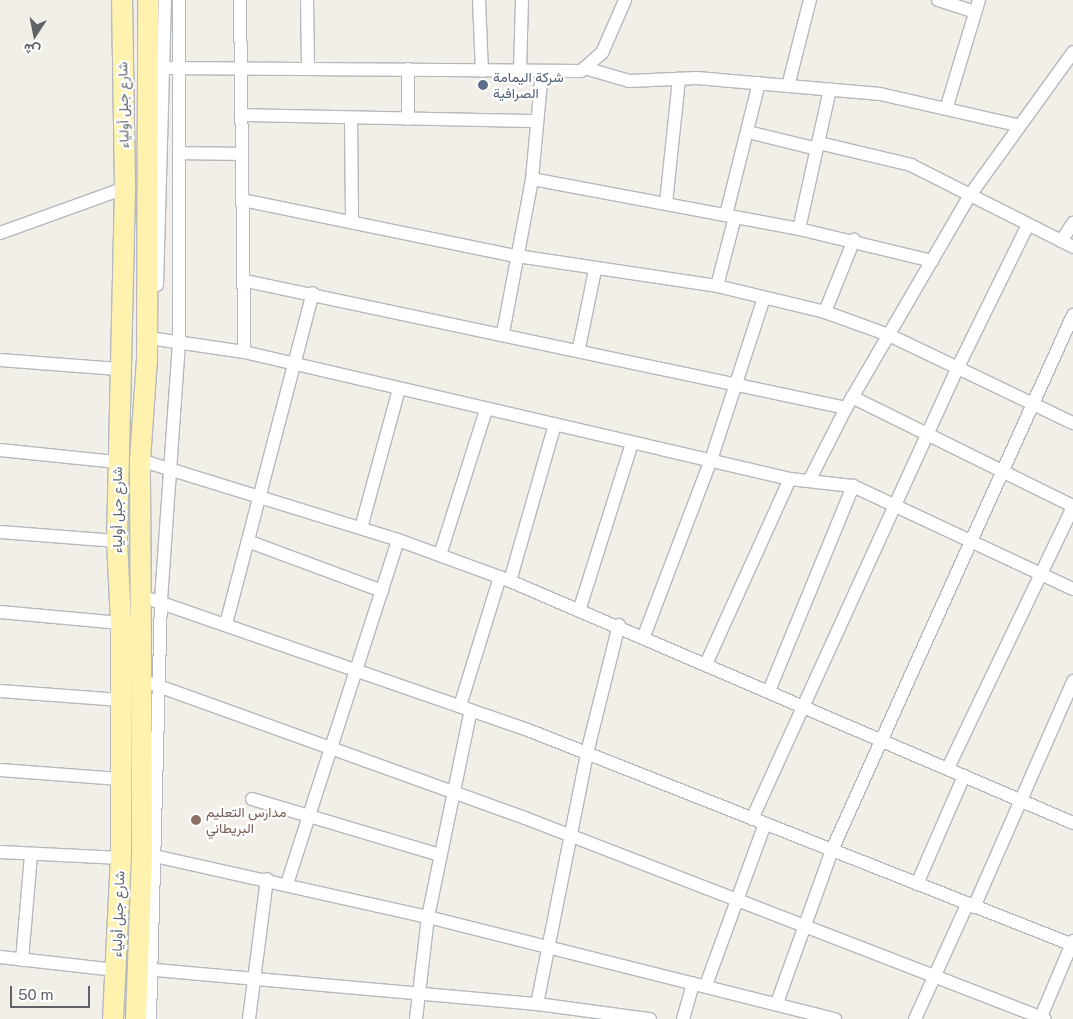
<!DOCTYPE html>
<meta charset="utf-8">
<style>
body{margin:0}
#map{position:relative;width:1073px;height:1019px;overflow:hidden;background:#f1efe8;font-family:"Public Sans",Vazirmatn,sans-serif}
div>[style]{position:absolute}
.roads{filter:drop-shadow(1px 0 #b5b8bc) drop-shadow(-1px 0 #b5b8bc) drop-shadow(0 1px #b5b8bc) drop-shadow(0 -1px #b5b8bc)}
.minor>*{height:12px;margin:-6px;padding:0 6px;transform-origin:6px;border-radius:6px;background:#fff}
.primary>*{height:20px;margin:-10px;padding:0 10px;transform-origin:10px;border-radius:10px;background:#fff2af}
.dots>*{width:14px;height:14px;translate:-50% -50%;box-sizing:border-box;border:2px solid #fff;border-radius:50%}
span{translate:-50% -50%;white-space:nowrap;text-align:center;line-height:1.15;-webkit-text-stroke:4.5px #fff;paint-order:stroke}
.service-label{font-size:14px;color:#4e5e75}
.left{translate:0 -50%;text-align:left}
.street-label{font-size:14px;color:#5f6368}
.education-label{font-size:14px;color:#785e54}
.north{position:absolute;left:10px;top:10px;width:50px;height:50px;-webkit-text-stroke:4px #fff;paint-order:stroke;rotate:191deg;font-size:14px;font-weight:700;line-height:20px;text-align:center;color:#5f6368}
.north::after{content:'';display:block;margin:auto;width:18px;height:22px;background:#5f6368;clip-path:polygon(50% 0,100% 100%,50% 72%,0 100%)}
.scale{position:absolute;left:10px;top:986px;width:80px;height:22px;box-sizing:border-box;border:2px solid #5f6368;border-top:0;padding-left:6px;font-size:15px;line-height:18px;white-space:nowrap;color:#5f6368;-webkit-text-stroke:4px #fff;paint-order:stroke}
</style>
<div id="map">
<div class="roads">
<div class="minor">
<div style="left:240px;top:0;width:352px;rotate:89.3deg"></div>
<div style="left:307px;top:0;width:66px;rotate:89.1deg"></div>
<div style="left:479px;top:0;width:71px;rotate:87.6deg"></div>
<div style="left:938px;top:0;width:39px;rotate:18deg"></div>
<div style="left:164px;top:68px;width:417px;rotate:0.4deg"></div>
<div style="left:581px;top:71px;width:28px;rotate:-41deg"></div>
<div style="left:602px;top:53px;width:58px;rotate:-66.5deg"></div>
<div style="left:408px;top:69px;width:50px;rotate:90deg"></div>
<div style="left:588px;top:69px;width:43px;rotate:16.3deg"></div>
<div style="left:629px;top:81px;width:68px;rotate:-2.5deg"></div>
<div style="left:697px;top:78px;width:184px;rotate:5deg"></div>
<div style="left:880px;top:94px;width:140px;rotate:12.8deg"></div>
<div style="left:520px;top:71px;width:71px;rotate:-88.4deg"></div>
<div style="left:788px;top:86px;width:89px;rotate:-75.7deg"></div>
<div style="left:947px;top:106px;width:111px;rotate:-73.2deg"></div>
<div style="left:241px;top:115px;width:296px;rotate:1.2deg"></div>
<div style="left:351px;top:118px;width:101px;rotate:89.4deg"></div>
<div style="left:748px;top:132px;width:71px;rotate:13.8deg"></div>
<div style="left:819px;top:143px;width:95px;rotate:13.4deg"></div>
<div style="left:911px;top:165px;width:182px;rotate:26.8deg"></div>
<div style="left:179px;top:153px;width:62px;rotate:0.9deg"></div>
<div style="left:532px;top:179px;width:272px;rotate:10.6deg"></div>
<div style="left:799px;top:229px;width:137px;rotate:13.5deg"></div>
<div style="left:243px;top:200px;width:280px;rotate:11.6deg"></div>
<div style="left:517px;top:256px;width:202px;rotate:8.5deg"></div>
<div style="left:717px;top:286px;width:111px;rotate:13.5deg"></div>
<div style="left:825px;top:312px;width:68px;rotate:19.8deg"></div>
<div style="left:889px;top:335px;width:204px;rotate:25.6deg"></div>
<div style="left:666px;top:203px;width:125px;rotate:-84deg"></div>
<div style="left:726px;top:215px;width:136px;rotate:-76deg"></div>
<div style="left:799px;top:229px;width:143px;rotate:-77.5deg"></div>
<div style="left:0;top:233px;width:133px;rotate:-19.8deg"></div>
<div style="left:1061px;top:241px;width:22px;rotate:-56deg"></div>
<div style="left:246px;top:281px;width:613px;rotate:11.95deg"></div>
<div style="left:157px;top:285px;width:285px;rotate:-88.4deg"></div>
<div style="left:717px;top:286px;width:71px;rotate:-75.4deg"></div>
<div style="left:825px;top:312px;width:78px;rotate:-68.1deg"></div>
<div style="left:503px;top:333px;width:157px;rotate:-79.3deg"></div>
<div style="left:532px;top:179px;width:107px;rotate:-84.7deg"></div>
<div style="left:156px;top:339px;width:89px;rotate:8.4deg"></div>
<div style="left:244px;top:352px;width:561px;rotate:13.09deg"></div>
<div style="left:790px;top:479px;width:63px;rotate:6.3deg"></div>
<div style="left:853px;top:486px;width:243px;rotate:25.1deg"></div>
<div style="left:579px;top:348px;width:80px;rotate:-78.4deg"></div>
<div style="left:0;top:360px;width:118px;rotate:4.4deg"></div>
<div style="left:852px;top:397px;width:246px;rotate:26.3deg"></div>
<div style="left:0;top:450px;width:118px;rotate:5.9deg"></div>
<div style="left:140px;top:460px;width:270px;rotate:17.2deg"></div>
<div style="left:398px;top:540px;width:119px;rotate:20.1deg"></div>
<div style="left:510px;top:581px;width:613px;rotate:23.26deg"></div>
<div style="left:809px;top:481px;width:82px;rotate:-63.1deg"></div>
<div style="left:846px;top:408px;width:246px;rotate:-59.8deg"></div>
<div style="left:970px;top:195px;width:176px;rotate:-54.2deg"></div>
<div style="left:361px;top:528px;width:144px;rotate:-74.7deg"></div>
<div style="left:0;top:532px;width:117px;rotate:4.4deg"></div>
<div style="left:250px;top:542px;width:141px;rotate:20.4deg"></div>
<div style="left:440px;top:555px;width:152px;rotate:-72.4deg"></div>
<div style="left:510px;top:581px;width:163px;rotate:-74deg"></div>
<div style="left:141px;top:596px;width:410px;rotate:19.1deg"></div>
<div style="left:528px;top:730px;width:586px;rotate:21.53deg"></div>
<div style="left:580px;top:608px;width:173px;rotate:-72.5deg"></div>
<div style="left:0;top:612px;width:121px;rotate:5.2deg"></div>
<div style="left:226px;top:624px;width:342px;rotate:-75.3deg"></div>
<div style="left:644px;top:636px;width:188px;rotate:-69.2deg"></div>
<div style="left:711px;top:460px;width:170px;rotate:-71.9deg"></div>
<div style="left:706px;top:664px;width:203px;rotate:-65.6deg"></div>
<div style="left:150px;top:683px;width:399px;rotate:19.8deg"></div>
<div style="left:525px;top:818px;width:557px;rotate:21.13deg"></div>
<div style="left:0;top:691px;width:121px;rotate:4.3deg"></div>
<div style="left:769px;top:691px;width:222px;rotate:-67.7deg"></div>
<div style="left:460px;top:706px;width:135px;rotate:-72.8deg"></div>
<div style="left:948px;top:768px;width:289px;rotate:-64.4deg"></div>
<div style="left:0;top:770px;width:120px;rotate:4.3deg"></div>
<div style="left:252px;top:799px;width:196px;rotate:16.6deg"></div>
<div style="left:752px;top:819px;width:497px;rotate:-65.5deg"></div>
<div style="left:958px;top:367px;width:158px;rotate:-63.8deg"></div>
<div style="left:0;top:852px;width:121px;rotate:2.8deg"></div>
<div style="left:150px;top:855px;width:285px;rotate:12.6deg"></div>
<div style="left:428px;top:917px;width:420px;rotate:14.1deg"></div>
<div style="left:287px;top:884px;width:361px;rotate:-72.1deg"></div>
<div style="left:917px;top:884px;width:118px;rotate:-66.5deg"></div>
<div style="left:974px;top:907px;width:247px;rotate:-66.3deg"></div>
<div style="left:0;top:957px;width:117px;rotate:6.4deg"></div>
<div style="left:22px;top:960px;width:105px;rotate:-85.1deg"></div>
<div style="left:144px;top:969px;width:395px;rotate:5.1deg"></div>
<div style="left:537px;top:1004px;width:114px;rotate:7.6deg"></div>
<div style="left:706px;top:985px;width:171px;rotate:-69.9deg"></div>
<div style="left:777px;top:1003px;width:163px;rotate:-70.2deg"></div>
<div style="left:832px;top:850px;width:587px;rotate:-65.75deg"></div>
<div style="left:537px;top:1004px;width:256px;rotate:-78.7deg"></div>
<div style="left:587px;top:753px;width:132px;rotate:-76deg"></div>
<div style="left:150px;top:1019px;width:419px;rotate:-88.5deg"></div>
<div style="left:161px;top:600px;width:260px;rotate:-86deg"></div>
<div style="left:179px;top:341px;width:341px;rotate:-90deg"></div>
<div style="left:249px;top:1019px;width:141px;rotate:-82.7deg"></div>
<div style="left:416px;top:1019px;width:103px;rotate:-83.3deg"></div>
<div style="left:428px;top:917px;width:211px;rotate:-78.3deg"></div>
<div style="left:683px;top:1019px;width:37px;rotate:-74deg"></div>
<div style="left:915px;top:1019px;width:125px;rotate:-65.5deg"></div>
<div style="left:1040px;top:1019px;width:85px;rotate:-67.1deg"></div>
</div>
<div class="primary">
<div style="left:113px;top:1019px;width:161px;rotate:-87.2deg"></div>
<div style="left:121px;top:858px;width:235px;rotate:-90deg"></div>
<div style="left:121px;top:623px;width:82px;rotate:-92.8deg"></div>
<div style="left:117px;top:541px;width:353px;rotate:-88.7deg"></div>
<div style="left:125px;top:188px;width:188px;rotate:-90.9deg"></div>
<div style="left:136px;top:1019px;width:165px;rotate:-87.9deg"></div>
<div style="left:142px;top:854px;width:394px;rotate:-90.3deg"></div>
<div style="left:140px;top:460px;width:99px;rotate:-86deg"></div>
<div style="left:147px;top:361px;width:361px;rotate:-89.8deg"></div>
</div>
</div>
<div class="dots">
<div style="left:483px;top:85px;background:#5c6f8a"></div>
<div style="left:196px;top:820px;background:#8d6e63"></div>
</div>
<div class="service-label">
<span class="left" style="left:493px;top:85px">شركة اليمامة<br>الصرافية</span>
</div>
<div class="street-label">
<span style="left:123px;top:105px;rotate:-91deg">شارع جبل أولياء</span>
<span style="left:117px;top:510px;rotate:-90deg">شارع جبل أولياء</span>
<span style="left:118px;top:914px;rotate:-88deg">شارع جبل أولياء</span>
</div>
<div class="education-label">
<span class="left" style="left:206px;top:820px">مدارس التعليم<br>البريطاني</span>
</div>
<div class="north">ش</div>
<div class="scale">50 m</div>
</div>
